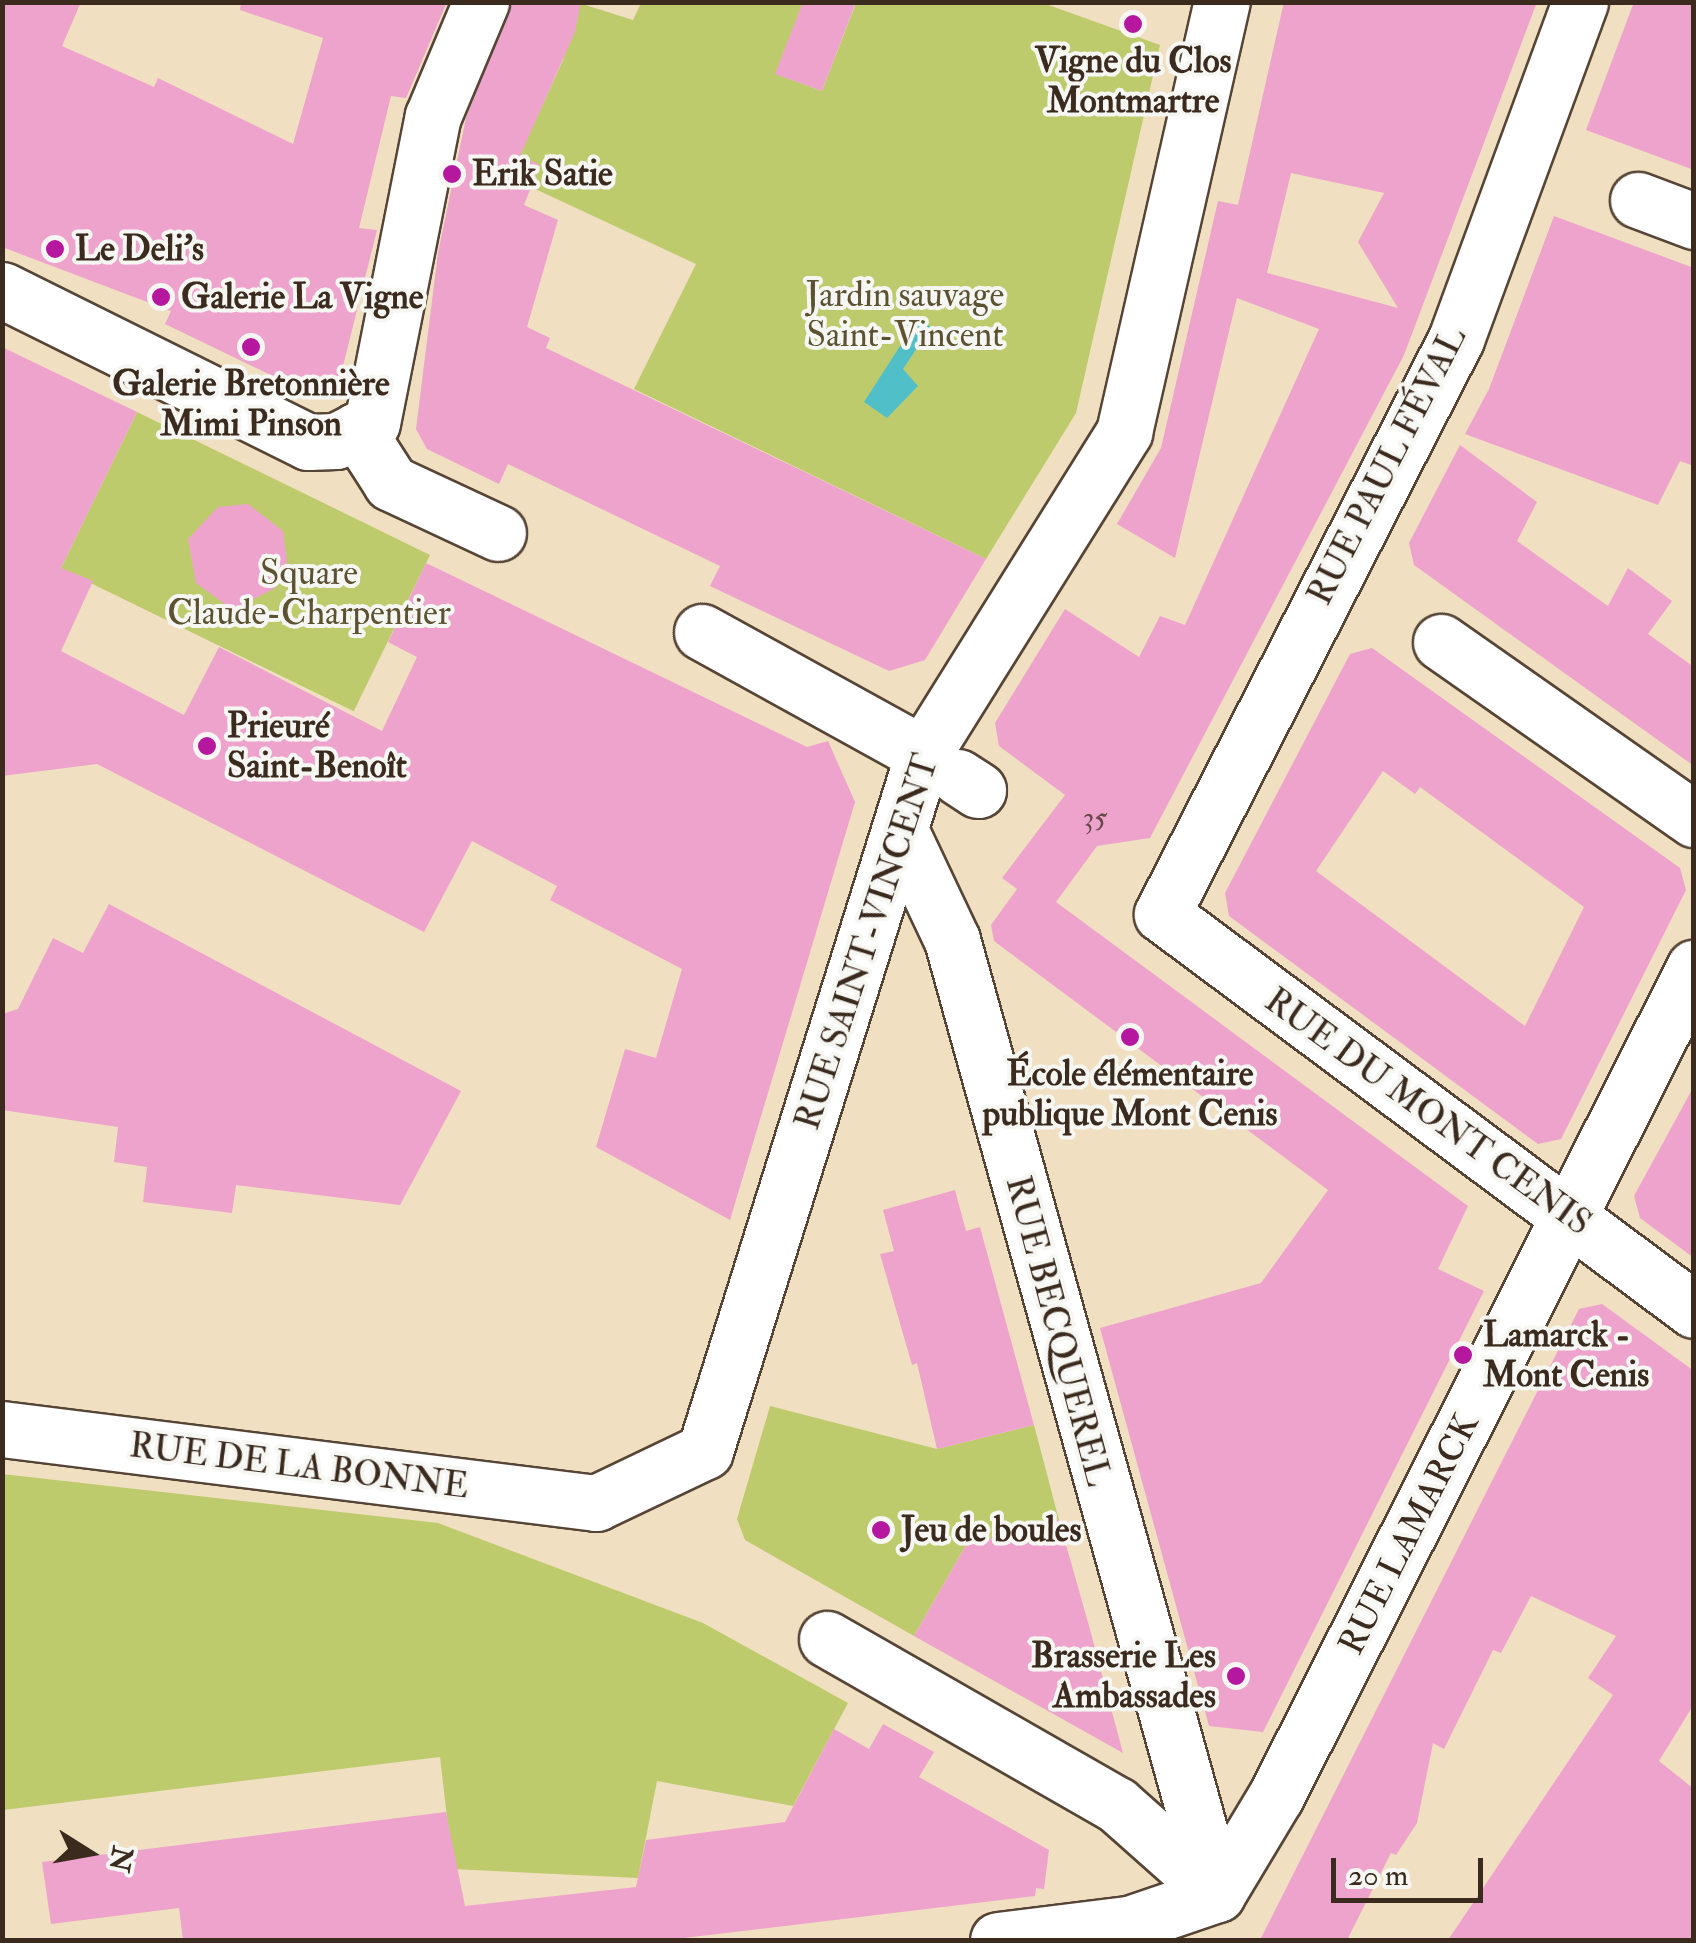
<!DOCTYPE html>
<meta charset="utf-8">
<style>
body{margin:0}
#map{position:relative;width:1696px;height:1943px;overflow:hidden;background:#f0dfc1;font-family:"IM FELL Double Pica",serif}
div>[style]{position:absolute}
.green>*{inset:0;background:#becb6d;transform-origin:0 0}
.water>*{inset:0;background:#51bfc8}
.building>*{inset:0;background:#eea3cc}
.roads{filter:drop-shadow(2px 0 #564536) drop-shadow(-2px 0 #564536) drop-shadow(0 2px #564536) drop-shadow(0 -2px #564536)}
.minor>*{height:55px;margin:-27.5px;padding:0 27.5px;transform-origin:27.5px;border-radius:27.5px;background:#fff}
.dots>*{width:28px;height:28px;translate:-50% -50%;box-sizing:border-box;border:5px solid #f6f6f2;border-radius:50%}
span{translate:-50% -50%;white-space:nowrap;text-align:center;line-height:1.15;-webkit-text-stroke:8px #f6f6f2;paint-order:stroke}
.number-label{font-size:30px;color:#68484a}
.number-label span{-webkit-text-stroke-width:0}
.poi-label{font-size:35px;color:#3b2a1e;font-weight:700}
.left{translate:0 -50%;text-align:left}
.right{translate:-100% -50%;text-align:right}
.park-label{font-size:35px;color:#5c5232}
.street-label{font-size:35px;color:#3b2a1e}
.frame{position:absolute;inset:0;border:5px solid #3b2a1e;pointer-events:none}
.north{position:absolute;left:40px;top:1803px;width:100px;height:100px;-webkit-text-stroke:8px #f6f6f2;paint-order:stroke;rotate:101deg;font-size:28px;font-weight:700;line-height:40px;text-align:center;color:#3b2a1e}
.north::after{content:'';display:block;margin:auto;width:35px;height:45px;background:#3b2a1e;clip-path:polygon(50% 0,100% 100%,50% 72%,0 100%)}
.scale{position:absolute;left:1331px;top:1858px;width:152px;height:45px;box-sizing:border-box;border:5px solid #3b2a1e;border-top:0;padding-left:12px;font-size:30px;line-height:35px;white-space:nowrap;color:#3b2a1e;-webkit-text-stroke:8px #f6f6f2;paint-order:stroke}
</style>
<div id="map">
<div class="green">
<div style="clip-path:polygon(579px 3px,633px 20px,641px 3px,803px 3px,776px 74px,822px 91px,856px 3px,1043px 3px,1160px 45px,1076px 413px,986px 559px,634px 389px,696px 264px,531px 187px,539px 165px,496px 144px,526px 141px,563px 60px)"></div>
<div style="left:137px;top:412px;width:326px;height:174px;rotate:26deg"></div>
<div style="clip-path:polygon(770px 1406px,937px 1449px,1034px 1425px,1059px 1520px,966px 1545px,914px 1636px,745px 1540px,737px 1519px)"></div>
<div style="clip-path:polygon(2px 1474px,438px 1523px,703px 1623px,848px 1703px,793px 1806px,657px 1781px,638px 1878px,453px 1869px,440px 1757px,3px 1810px)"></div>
</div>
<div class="water">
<div style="clip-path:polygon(918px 318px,931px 327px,903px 369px,918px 386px,887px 418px,864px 402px)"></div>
</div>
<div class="building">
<div style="clip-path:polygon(2px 2px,81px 2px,62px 46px,154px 87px,158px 78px,293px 144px,323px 38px,240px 10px,241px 2px,447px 2px,406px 98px,391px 96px,359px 228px,377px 230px,340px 378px,327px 392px,306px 392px,165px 324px,171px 311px,2px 247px)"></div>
<div style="clip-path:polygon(512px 2px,581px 2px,575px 32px,520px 156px,540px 165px,524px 205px,558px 220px,527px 327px,550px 338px,546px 348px,986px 559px,925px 660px,889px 671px,710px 586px,720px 566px,508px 464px,499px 484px,427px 449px,416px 429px,438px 253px,466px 118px)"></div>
<div style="clip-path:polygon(803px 2px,856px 2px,822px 91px,775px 74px)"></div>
<div style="clip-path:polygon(evenodd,1284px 2px,1537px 2px,1404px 355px,1150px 838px,1097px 846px,1056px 902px,1468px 1206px,1438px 1269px,1484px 1291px,1263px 1732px,1209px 1726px,1100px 1328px,1261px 1283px,1328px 1190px,994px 941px,991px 925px,1017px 889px,1002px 878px,1065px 795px,999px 746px,995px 723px,1065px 609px,1139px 657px,1160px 616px,1185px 625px,1319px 329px,1237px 298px,1175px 558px,1117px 524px,1161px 448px,1218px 201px,1238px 205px,1284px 2px,1291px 173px,1384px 193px,1358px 242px,1398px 308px,1267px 273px,1291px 173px)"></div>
<div style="clip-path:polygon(1634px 2px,1694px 2px,1694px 170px,1586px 130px)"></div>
<div style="clip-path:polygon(1554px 216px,1694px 268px,1694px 466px,1680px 461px,1658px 505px,1465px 434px,1489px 389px)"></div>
<div style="clip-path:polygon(2px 347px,137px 412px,61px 568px,93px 581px,61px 651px,184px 715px,219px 647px,382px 731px,417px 657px,388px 642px,426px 563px,807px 747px,828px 741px,855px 802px,730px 1220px,596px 1147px,625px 1049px,656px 1058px,682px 969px,550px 900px,557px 886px,472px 841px,424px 932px,97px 764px,2px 776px)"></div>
<div style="clip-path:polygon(1460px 445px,1537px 502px,1517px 541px,1608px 606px,1628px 568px,1672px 601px,1648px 634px,1694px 667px,1694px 766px,1414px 565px,1409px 543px)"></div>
<div style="clip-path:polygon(248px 504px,283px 531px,287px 561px,275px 588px,233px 610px,196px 583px,188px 539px,218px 507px)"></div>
<div style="clip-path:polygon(evenodd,1372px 648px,1680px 868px,1686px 890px,1561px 1139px,1538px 1144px,1229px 916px,1225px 893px,1350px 654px,1372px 648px,1383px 771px,1415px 794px,1420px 787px,1584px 907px,1525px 1026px,1316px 871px,1383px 771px)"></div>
<div style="clip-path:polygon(109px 904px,461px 1091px,400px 1205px,236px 1185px,232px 1213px,143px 1202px,147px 1167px,114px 1162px,118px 1127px,2px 1110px,2px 1014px,18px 1009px,53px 938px,83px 953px)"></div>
<div style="clip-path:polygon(1694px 1086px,1694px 1258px,1640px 1218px,1634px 1196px)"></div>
<div style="clip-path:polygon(955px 1190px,966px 1231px,980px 1227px,1034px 1425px,937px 1449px,917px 1363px,912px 1365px,880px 1254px,894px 1251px,883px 1210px)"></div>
<div style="clip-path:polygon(1602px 1304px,1694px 1371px,1694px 1704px,1659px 1761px,1694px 1789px,1694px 1940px,1448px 1940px,1613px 1695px,1588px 1678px,1616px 1636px,1531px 1596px,1501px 1653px,1493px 1650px,1444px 1749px,1433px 1743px,1417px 1823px,1396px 1855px,1391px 1853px,1347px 1940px,1260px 1940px,1579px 1309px)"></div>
<div style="clip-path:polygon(1059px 1520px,1089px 1626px,1123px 1753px,914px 1636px,966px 1545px)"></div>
<div style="clip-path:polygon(883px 1724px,934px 1752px,919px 1777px,1049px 1850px,1044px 1889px,1036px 1888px,1035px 1896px,667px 1940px,183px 1940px,179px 1908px,51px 1924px,42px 1862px,446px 1812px,465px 1906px,636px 1887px,646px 1840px,785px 1822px,834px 1729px,869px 1749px)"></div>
</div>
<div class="roads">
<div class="minor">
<div style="left:1580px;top:2px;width:359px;rotate:110.2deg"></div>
<div style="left:1456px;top:339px;width:646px;rotate:117.08deg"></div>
<div style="left:1162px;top:914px;width:663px;rotate:36.66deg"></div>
<div style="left:1638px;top:200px;width:60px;rotate:20.6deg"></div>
<div style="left:2px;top:290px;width:342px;rotate:26.4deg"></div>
<div style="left:308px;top:442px;width:28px;rotate:-2deg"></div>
<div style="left:336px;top:441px;width:40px;rotate:-26.6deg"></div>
<div style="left:372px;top:423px;width:313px;rotate:-78.8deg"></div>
<div style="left:433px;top:116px;width:124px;rotate:-67.2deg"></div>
<div style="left:357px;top:430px;width:63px;rotate:57.3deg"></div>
<div style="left:391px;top:483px;width:118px;rotate:25deg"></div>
<div style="left:702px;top:632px;width:252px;rotate:28.9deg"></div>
<div style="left:1441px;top:642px;width:309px;rotate:35deg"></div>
<div style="left:958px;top:777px;width:24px;rotate:33deg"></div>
<div style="left:900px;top:830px;width:122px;rotate:64.7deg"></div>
<div style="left:952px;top:940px;width:990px;rotate:74.48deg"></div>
<div style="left:2px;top:1429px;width:599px;rotate:7.1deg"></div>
<div style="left:596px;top:1503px;width:121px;rotate:-25.5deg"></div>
<div style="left:705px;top:1451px;width:730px;rotate:-72.63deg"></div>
<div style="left:923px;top:754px;width:380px;rotate:-58deg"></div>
<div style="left:1124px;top:432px;width:441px;rotate:-77.2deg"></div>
<div style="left:827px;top:1639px;width:334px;rotate:29.8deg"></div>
<div style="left:1117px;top:1805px;width:132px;rotate:41.6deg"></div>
<div style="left:998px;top:1940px;width:132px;rotate:-7deg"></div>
<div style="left:1129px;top:1924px;width:93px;rotate:-18.8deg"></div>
<div style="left:1217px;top:1894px;width:114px;rotate:-59deg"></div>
<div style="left:1276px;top:1796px;width:928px;rotate:-63.21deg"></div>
</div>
</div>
<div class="dots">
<div style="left:1133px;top:24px;background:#b5179e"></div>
<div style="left:452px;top:174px;background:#b5179e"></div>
<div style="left:55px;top:249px;background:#b5179e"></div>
<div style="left:161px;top:297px;background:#b5179e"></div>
<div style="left:251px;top:347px;background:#b5179e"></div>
<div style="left:207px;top:746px;background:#b5179e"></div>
<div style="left:1130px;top:1037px;background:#b5179e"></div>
<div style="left:1463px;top:1355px;background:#b5179e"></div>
<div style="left:881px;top:1530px;background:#b5179e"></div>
<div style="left:1236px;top:1676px;background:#b5179e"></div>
</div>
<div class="number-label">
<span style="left:1095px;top:818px">35</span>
</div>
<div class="poi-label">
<span style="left:1133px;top:81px">Vigne du Clos<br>Montmartre</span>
<span class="left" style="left:472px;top:174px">Erik Satie</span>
<span class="left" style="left:75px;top:249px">Le Deli's</span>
<span class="left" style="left:181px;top:297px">Galerie La Vigne</span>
<span style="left:251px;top:404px">Galerie Bretonnière<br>Mimi Pinson</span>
<span class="left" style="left:227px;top:746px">Prieuré<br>Saint-Benoît</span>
<span style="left:1130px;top:1094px">École élémentaire<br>publique Mont Cenis</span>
<span class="left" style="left:1483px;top:1355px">Lamarck -<br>Mont Cenis</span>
<span class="left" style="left:901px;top:1530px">Jeu de boules</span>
<span class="right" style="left:1216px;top:1676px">Brasserie Les<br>Ambassades</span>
</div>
<div class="park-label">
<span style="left:905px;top:315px">Jardin sauvage<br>Saint-Vincent</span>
<span style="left:309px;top:593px">Square<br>Claude-Charpentier</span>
</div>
<div class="street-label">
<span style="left:1387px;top:466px;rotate:-63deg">RUE PAUL FÉVAL</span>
<span style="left:867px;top:942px;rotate:-72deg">RUE SAINT-VINCENT</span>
<span style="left:1428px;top:1112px;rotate:36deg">RUE DU MONT CENIS</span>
<span style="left:1058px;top:1331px;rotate:75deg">RUE BECQUEREL</span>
<span style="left:299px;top:1466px;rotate:7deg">RUE DE LA BONNE</span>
<span style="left:1409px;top:1534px;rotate:-63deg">RUE LAMARCK</span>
</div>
<div class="frame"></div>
<div class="north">N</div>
<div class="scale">20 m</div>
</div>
